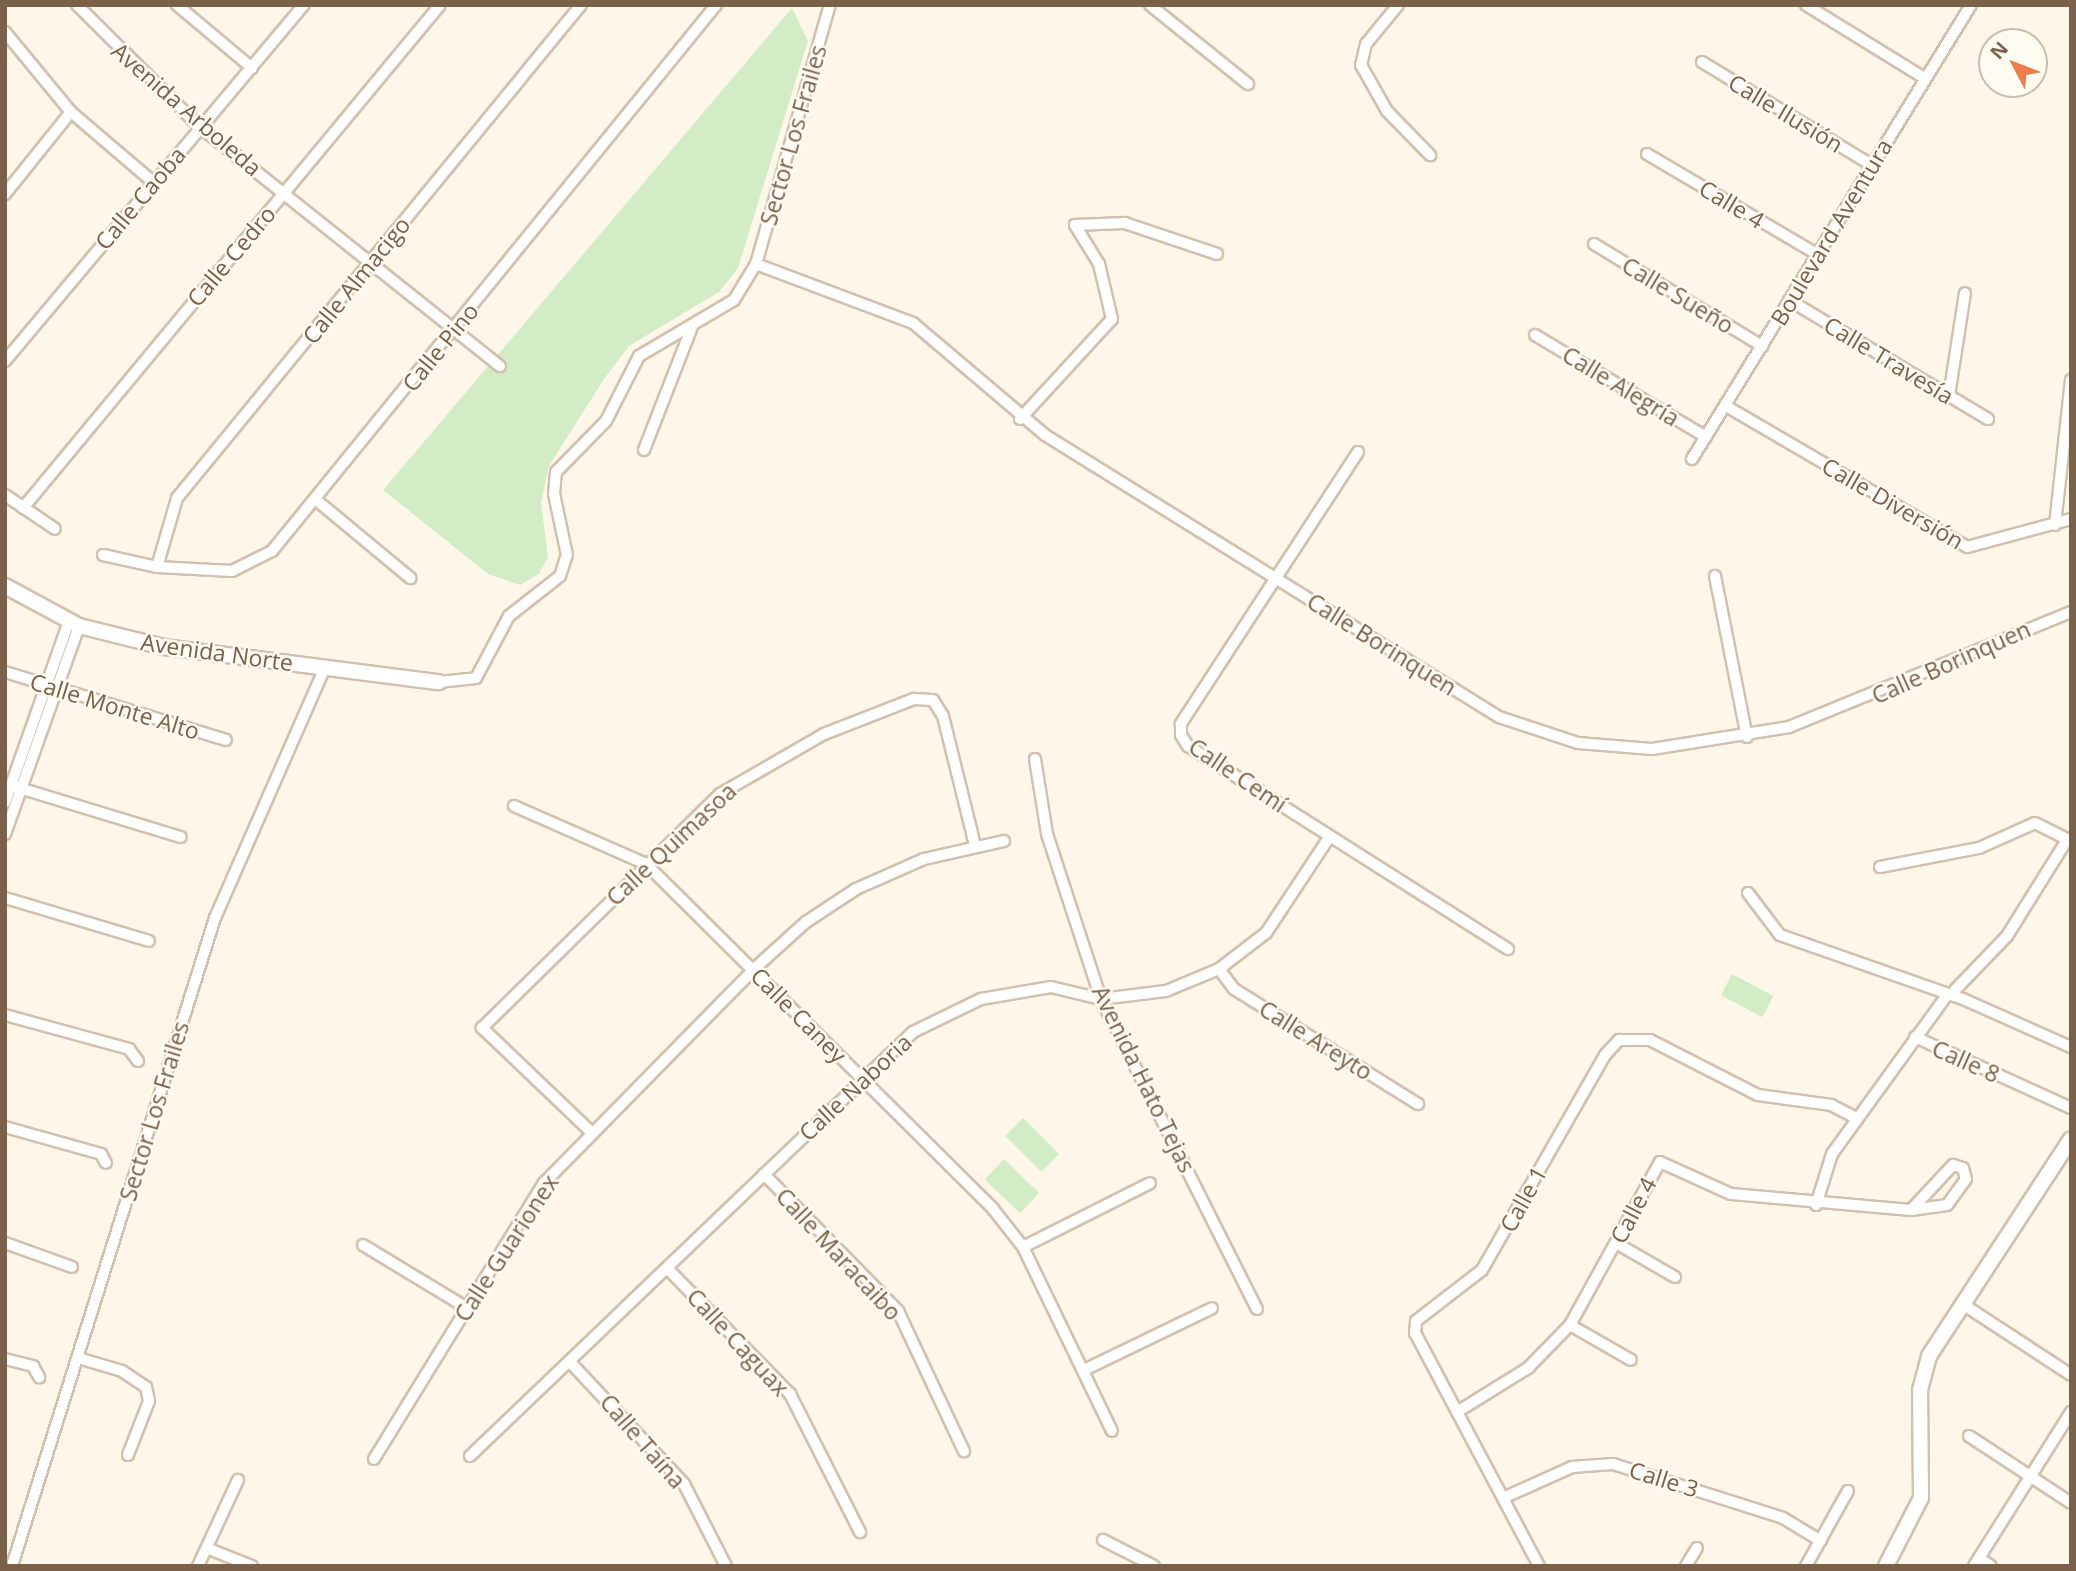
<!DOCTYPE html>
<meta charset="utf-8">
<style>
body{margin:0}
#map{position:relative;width:2076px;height:1571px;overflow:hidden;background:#fef7e9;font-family:"Open Sans",sans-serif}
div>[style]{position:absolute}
.green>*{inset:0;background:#d2edc6;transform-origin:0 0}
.roads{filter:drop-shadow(2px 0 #d2c0ad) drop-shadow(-2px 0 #d2c0ad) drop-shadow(0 2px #d2c0ad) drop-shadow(0 -2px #d2c0ad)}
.street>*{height:10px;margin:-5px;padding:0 5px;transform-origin:5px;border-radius:5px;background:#fff}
.secondary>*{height:14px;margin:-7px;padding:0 7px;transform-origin:7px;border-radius:7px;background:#fff}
span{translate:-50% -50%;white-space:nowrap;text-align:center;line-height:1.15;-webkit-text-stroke:5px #fffbf1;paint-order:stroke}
.street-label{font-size:23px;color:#7b604a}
.frame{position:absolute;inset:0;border:7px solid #7b604a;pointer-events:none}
.north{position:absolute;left:1978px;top:28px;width:70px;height:70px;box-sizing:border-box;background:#fffbf1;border:2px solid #cabdae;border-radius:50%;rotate:312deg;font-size:19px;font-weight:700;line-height:28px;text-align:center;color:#7b604a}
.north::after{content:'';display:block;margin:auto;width:24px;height:32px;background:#ed7c49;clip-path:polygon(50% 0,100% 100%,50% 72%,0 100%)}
</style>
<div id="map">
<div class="green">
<div style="clip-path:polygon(792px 8px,808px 41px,738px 268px,719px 292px,629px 346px,604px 379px,549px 466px,541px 503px,548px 557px,539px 574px,520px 585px,488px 574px,383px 490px)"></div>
<div style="left:1732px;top:974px;width:47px;height:24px;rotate:28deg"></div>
<div style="left:1023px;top:1118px;width:51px;height:25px;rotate:45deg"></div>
<div style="left:1004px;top:1159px;width:49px;height:28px;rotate:44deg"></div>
</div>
<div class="roads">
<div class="street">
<div style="left:77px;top:5px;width:172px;rotate:44.8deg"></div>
<div style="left:199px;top:126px;width:385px;rotate:38.6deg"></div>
<div style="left:177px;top:5px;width:98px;rotate:40deg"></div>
<div style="left:1150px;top:5px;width:126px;rotate:38.9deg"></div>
<div style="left:1398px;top:5px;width:50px;rotate:129.4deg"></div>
<div style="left:1366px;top:44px;width:22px;rotate:103deg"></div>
<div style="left:1361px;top:65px;width:53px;rotate:60.5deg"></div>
<div style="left:1387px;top:111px;width:62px;rotate:45.7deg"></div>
<div style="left:1806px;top:5px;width:139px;rotate:31.7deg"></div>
<div style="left:5px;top:32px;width:104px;rotate:50.5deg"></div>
<div style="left:71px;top:112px;width:108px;rotate:40.5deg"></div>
<div style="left:1702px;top:62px;width:197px;rotate:31.3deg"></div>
<div style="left:1647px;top:154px;width:197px;rotate:30.5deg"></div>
<div style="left:5px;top:194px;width:105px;rotate:-51.2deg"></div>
<div style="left:1594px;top:244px;width:197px;rotate:31.3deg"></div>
<div style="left:756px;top:264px;width:168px;rotate:20.6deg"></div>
<div style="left:913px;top:323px;width:173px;rotate:40.3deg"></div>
<div style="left:1045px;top:435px;width:534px;rotate:31.85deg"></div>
<div style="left:1499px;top:717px;width:83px;rotate:18.2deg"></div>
<div style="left:1578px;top:743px;width:74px;rotate:4.6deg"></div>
<div style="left:1652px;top:749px;width:139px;rotate:-9.1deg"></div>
<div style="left:1789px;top:727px;width:305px;rotate:-22.2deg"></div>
<div style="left:1789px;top:300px;width:232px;rotate:30.9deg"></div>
<div style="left:1535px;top:335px;width:199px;rotate:30.8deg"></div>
<div style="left:5px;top:361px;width:465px;rotate:-50deg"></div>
<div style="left:1949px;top:396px;width:104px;rotate:-81.2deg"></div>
<div style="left:1726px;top:406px;width:279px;rotate:30.3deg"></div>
<div style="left:1967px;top:547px;width:108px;rotate:-15.1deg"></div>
<div style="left:1020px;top:419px;width:136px;rotate:-47.4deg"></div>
<div style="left:1112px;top:319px;width:57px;rotate:-103.3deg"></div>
<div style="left:1099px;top:264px;width:46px;rotate:-121.6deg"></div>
<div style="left:1075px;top:225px;width:50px;rotate:-2.3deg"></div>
<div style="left:1125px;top:223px;width:97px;rotate:18.6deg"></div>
<div style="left:644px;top:450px;width:132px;rotate:-68.7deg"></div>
<div style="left:1358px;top:452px;width:325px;rotate:123.1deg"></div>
<div style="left:1181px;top:724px;width:11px;rotate:90deg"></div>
<div style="left:1181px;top:735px;width:13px;rotate:58deg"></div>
<div style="left:1188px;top:746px;width:379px;rotate:32.4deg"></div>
<div style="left:1692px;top:459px;width:533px;rotate:-58.43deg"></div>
<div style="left:5px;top:495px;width:60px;rotate:34.2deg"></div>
<div style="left:315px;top:499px;width:124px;rotate:39.7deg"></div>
<div style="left:23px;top:508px;width:653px;rotate:-50.34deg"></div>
<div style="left:2055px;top:525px;width:146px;rotate:-83.7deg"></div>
<div style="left:103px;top:555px;width:55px;rotate:12.5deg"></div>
<div style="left:157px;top:567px;width:75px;rotate:3.1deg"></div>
<div style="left:232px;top:571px;width:45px;rotate:-26.6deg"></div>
<div style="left:272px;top:551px;width:704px;rotate:-50.88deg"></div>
<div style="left:157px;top:567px;width:72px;rotate:-73.8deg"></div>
<div style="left:177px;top:498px;width:637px;rotate:-50.67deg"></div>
<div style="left:1715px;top:576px;width:164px;rotate:78.8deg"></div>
<div style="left:5px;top:672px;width:231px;rotate:17.1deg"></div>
<div style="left:439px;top:682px;width:37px;rotate:-6deg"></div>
<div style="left:476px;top:678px;width:70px;rotate:-62deg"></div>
<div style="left:509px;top:616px;width:65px;rotate:-38.1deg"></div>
<div style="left:560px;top:576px;width:22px;rotate:-72deg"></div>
<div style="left:567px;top:555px;width:62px;rotate:-102deg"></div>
<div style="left:554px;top:494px;width:22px;rotate:-85deg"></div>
<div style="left:556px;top:472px;width:71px;rotate:-45.6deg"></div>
<div style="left:606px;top:421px;width:73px;rotate:-63.1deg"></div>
<div style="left:639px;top:356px;width:110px;rotate:-30.5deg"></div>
<div style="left:734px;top:300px;width:42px;rotate:-58.6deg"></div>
<div style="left:756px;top:264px;width:269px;rotate:-74.1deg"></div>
<div style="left:1035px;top:759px;width:76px;rotate:80.9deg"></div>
<div style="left:1047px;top:834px;width:174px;rotate:71.9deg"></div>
<div style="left:1101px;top:999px;width:347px;rotate:63.3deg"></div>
<div style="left:16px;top:787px;width:172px;rotate:16.9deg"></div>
<div style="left:5px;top:802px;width:192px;rotate:-70.5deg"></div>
<div style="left:514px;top:806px;width:144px;rotate:23.7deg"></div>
<div style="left:646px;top:864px;width:489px;rotate:44.8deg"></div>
<div style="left:993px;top:1209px;width:48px;rotate:51.7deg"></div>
<div style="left:1023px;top:1247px;width:204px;rotate:64.2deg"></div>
<div style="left:5px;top:834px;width:221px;rotate:-70.4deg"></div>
<div style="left:1880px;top:867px;width:101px;rotate:-10.9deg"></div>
<div style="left:1979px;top:848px;width:61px;rotate:-24.1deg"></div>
<div style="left:2035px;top:823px;width:40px;rotate:26.6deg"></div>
<div style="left:1748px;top:893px;width:53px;rotate:52.7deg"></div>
<div style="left:1780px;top:935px;width:194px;rotate:19.3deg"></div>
<div style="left:1963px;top:999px;width:118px;rotate:24deg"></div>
<div style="left:5px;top:898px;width:150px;rotate:16.6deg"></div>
<div style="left:1219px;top:969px;width:25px;rotate:53deg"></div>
<div style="left:1234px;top:989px;width:217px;rotate:32deg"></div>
<div style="left:1955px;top:990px;width:75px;rotate:-46.1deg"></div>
<div style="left:2007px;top:936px;width:113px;rotate:-58deg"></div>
<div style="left:5px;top:1015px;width:129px;rotate:15.3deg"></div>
<div style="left:129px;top:1049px;width:15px;rotate:53deg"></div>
<div style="left:1915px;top:1037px;width:171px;rotate:24.5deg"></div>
<div style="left:5px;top:1127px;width:100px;rotate:15.7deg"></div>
<div style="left:101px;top:1154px;width:10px;rotate:61deg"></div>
<div style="left:591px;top:1132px;width:151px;rotate:-136.3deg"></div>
<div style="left:482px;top:1028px;width:334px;rotate:-44.5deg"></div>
<div style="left:720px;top:794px;width:120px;rotate:-30deg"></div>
<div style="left:824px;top:734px;width:97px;rotate:-21.3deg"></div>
<div style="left:914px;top:699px;width:19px;rotate:3deg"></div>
<div style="left:933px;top:700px;width:19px;rotate:58deg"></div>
<div style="left:943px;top:716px;width:133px;rotate:76.1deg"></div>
<div style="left:1953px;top:1165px;width:10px;rotate:17deg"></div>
<div style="left:1963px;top:1168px;width:11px;rotate:75deg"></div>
<div style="left:1966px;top:1179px;width:32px;rotate:126deg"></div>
<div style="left:1947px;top:1205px;width:36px;rotate:172deg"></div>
<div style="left:1911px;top:1210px;width:62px;rotate:-47deg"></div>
<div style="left:764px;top:1174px;width:192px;rotate:45.6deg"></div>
<div style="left:898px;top:1311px;width:155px;rotate:64.8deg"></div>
<div style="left:1816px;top:1205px;width:53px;rotate:-72.6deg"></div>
<div style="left:1832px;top:1154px;width:193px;rotate:-54.1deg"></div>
<div style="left:5px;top:1243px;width:71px;rotate:19.7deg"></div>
<div style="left:1616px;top:1243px;width:68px;rotate:30deg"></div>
<div style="left:363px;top:1245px;width:122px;rotate:31.2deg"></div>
<div style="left:1023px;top:1247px;width:142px;rotate:-26.7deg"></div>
<div style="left:668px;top:1269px;width:175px;rotate:45.7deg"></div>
<div style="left:790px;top:1394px;width:155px;rotate:63.1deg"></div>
<div style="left:1961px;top:1303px;width:131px;rotate:33.2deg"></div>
<div style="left:1570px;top:1325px;width:70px;rotate:29.8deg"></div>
<div style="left:78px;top:1358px;width:46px;rotate:16.5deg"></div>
<div style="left:122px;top:1371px;width:29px;rotate:34deg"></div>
<div style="left:146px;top:1387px;width:14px;rotate:78deg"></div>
<div style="left:149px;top:1401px;width:58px;rotate:111.3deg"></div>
<div style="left:5px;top:1359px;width:29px;rotate:14deg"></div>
<div style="left:33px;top:1366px;width:13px;rotate:61deg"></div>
<div style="left:570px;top:1362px;width:167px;rotate:46.9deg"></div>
<div style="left:684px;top:1484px;width:92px;rotate:62.9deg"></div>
<div style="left:1084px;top:1370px;width:142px;rotate:-25.8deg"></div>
<div style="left:1457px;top:1412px;width:84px;rotate:-31.8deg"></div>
<div style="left:1528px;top:1368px;width:60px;rotate:-45.7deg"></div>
<div style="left:1570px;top:1325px;width:186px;rotate:-61.1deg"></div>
<div style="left:1660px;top:1162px;width:78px;rotate:24.3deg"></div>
<div style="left:1731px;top:1194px;width:181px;rotate:5.1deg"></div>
<div style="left:1969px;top:1436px;width:122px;rotate:33.3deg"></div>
<div style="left:470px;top:1456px;width:613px;rotate:-43.74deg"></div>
<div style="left:913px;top:1032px;width:76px;rotate:-25.9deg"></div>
<div style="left:981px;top:999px;width:71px;rotate:-9.7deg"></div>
<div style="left:1051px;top:987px;width:51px;rotate:13.5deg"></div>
<div style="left:1101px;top:999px;width:65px;rotate:-7deg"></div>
<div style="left:1166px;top:991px;width:57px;rotate:-22.5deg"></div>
<div style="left:1219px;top:969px;width:59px;rotate:-37.5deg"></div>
<div style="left:1266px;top:933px;width:116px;rotate:-56.6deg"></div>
<div style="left:374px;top:1459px;width:324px;rotate:-58.4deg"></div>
<div style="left:544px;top:1183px;width:300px;rotate:-45.5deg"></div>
<div style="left:754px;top:969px;width:70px;rotate:-42.1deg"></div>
<div style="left:806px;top:922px;width:60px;rotate:-33.4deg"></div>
<div style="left:856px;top:889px;width:74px;rotate:-23.8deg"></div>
<div style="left:924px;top:859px;width:82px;rotate:-12.7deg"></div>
<div style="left:1503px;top:1498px;width:76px;rotate:-24.2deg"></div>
<div style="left:1572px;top:1467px;width:41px;rotate:-4.2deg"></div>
<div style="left:1613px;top:1464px;width:178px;rotate:17.6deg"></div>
<div style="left:1783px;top:1518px;width:44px;rotate:31.2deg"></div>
<div style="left:1103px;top:1540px;width:57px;rotate:27deg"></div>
<div style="left:209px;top:1549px;width:46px;rotate:21.6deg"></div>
<div style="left:1979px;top:1558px;width:14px;rotate:34deg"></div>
<div style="left:12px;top:1566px;width:679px;rotate:-72.61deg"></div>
<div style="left:215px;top:918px;width:274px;rotate:-66.3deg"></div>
<div style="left:198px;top:1566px;width:95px;rotate:-65.1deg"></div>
<div style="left:1539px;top:1566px;width:264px;rotate:-118deg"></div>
<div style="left:1415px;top:1333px;width:12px;rotate:-85deg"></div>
<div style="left:1416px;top:1321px;width:83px;rotate:-37.7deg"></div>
<div style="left:1482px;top:1270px;width:248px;rotate:-60.2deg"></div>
<div style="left:1605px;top:1055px;width:21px;rotate:-47deg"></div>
<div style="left:1619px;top:1040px;width:31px"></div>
<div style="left:1650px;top:1040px;width:121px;rotate:27deg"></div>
<div style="left:1758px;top:1095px;width:74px;rotate:7.8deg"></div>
<div style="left:1831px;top:1105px;width:28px;rotate:27deg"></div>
<div style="left:1686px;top:1566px;width:21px;rotate:-59deg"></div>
<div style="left:1806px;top:1566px;width:86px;rotate:-60.8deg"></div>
<div style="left:1974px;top:1566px;width:182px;rotate:-57.8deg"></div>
</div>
<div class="secondary">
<div style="left:5px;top:586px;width:84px;rotate:28.4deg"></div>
<div style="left:79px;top:626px;width:88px;rotate:13.9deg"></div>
<div style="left:164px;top:647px;width:277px;rotate:7.3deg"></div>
<div style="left:1886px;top:1566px;width:76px;rotate:-62.8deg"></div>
<div style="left:1921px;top:1498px;width:108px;rotate:-90.5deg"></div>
<div style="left:1920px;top:1390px;width:35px;rotate:-75deg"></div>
<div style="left:1929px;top:1356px;width:259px;rotate:-56.8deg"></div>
</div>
</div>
<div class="street-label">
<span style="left:187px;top:109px;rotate:41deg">Avenida Arboleda</span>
<span style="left:1786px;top:113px;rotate:31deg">Calle Ilusión</span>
<span style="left:793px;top:135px;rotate:-74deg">Sector Los Frailes</span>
<span style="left:140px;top:198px;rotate:-50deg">Calle Caoba</span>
<span style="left:1732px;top:204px;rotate:31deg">Calle 4</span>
<span style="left:1831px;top:232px;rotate:-59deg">Boulevard Aventura</span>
<span style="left:231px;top:256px;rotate:-50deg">Calle Cedro</span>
<span style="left:356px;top:280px;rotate:-51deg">Calle Almacigo</span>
<span style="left:1678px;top:295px;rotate:31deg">Calle Sueño</span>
<span style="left:440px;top:347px;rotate:-51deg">Calle Pino</span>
<span style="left:1889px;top:360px;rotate:31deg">Calle Travesía</span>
<span style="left:1621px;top:386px;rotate:31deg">Calle Alegría</span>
<span style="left:1893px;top:503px;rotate:30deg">Calle Diversión</span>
<span style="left:1382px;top:644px;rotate:32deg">Calle Borinquen</span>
<span style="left:217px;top:652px;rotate:8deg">Avenida Norte</span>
<span style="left:1951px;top:662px;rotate:-24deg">Calle Borinquen</span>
<span style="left:115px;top:706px;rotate:17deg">Calle Monte Alto</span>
<span style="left:1238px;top:775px;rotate:34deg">Calle Cemí</span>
<span style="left:671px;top:844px;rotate:-43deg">Calle Quimasoa</span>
<span style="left:799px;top:1015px;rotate:45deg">Calle Caney</span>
<span style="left:1316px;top:1040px;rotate:32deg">Calle Areyto</span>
<span style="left:1966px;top:1061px;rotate:24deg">Calle 8</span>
<span style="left:1144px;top:1079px;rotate:64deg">Avenida Hato Tejas</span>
<span style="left:855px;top:1087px;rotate:-43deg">Calle Naboria</span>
<span style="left:154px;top:1111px;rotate:-73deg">Sector Los Frailes</span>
<span style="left:1523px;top:1199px;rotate:-61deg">Calle 1</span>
<span style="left:1633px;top:1210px;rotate:-62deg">Calle 4</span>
<span style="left:506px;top:1248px;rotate:-57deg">Calle Guarionex</span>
<span style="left:839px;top:1254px;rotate:47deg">Calle Maracaibo</span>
<span style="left:738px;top:1342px;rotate:47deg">Calle Caguax</span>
<span style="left:643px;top:1441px;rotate:49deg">Calle Taína</span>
<span style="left:1664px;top:1479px;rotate:17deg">Calle 3</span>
</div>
<div class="frame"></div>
<div class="north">N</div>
</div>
